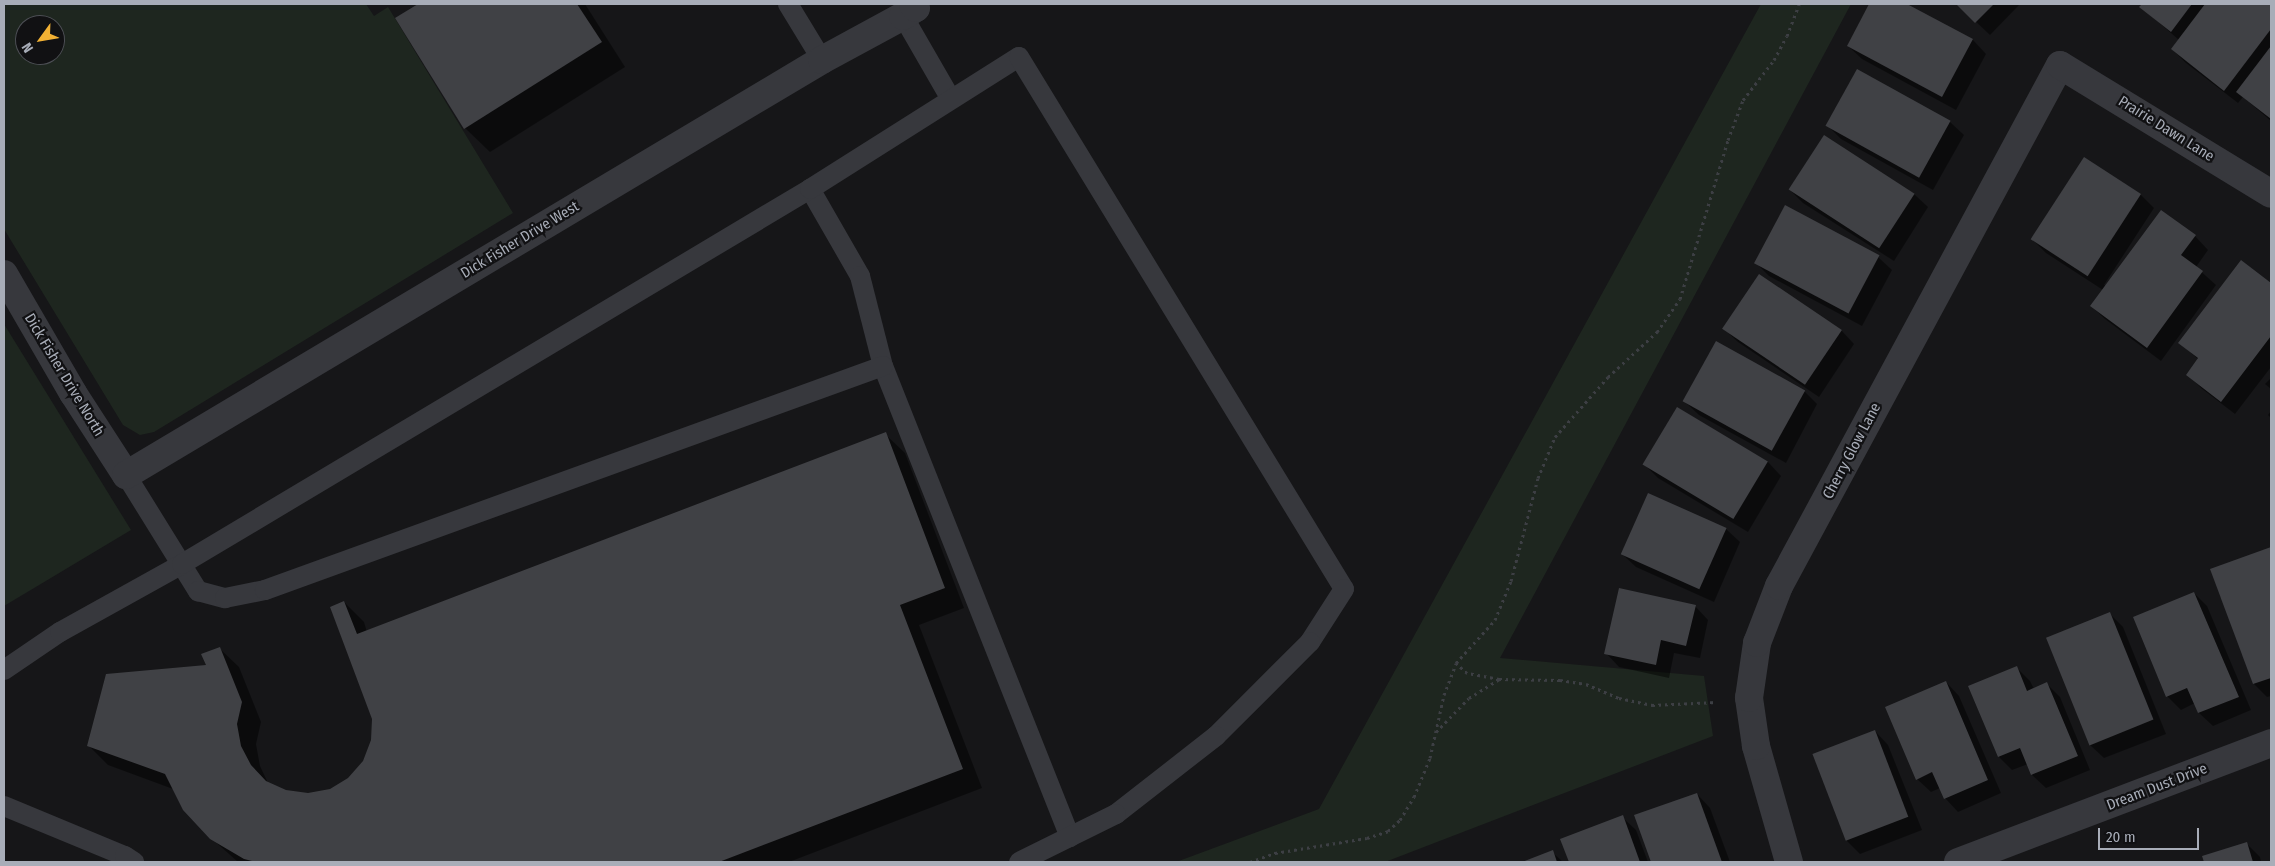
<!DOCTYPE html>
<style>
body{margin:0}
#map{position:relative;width:2275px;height:866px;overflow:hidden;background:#161618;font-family:"Fira Sans Condensed",sans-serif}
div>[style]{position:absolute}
.green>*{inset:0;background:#1e261f}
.shadow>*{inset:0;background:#0007}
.building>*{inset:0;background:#404145;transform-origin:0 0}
.path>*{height:3px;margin-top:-1.5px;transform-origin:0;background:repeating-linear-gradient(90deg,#3d3f44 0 2.5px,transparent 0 6.5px)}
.lane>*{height:20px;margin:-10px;padding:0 10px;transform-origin:10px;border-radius:10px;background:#37383d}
.street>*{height:28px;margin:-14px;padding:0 14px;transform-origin:14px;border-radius:14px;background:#37383d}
span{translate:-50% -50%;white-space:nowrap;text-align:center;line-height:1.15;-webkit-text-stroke:4.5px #111113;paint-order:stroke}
.street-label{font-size:15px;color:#a8adb8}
.frame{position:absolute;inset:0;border:5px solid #a8adb8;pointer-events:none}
.north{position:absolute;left:15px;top:15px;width:50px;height:50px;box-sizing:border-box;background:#111113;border:1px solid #4d4f55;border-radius:50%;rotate:238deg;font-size:14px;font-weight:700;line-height:20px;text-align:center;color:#a8adb8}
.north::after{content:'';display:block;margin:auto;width:18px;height:22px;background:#f2b134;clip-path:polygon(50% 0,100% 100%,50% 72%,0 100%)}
.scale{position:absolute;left:2098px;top:828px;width:101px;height:22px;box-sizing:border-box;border:2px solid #a8adb8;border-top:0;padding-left:6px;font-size:15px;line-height:18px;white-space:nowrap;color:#a8adb8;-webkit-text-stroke:4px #111113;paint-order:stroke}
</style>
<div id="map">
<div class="green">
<div style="clip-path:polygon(evenodd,4px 4px,366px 4px,374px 16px,388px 7px,513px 213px,154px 432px,140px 435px,123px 425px,4px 229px,4px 4px,25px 25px,55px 25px,55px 55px,25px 55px,25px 25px)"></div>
<div style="clip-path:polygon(1761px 4px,1851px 4px,1500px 658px,1704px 676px,1713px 736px,1385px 862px,1176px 862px,1319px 809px)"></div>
<div style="clip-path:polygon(4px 324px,131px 530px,4px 606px)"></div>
</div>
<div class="shadow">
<div style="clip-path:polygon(420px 4px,585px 4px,625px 67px,490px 152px,465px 128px,397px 18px)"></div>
<div style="clip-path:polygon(1871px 4px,1904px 4px,1973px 40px,1986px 54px,1956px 110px,1862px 59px,1848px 46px)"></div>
<div style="clip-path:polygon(1957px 4px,2020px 4px,1990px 35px)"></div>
<div style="clip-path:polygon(2143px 4px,2271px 4px,2271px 121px,2243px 97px,2238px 103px,2186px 63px,2172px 49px,2179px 40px,2141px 7px)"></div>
<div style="clip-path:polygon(1950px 122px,1964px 135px,1933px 190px,1841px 139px,1827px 125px)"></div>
<div style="clip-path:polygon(1790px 190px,1914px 194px,1928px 207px,1894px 261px,1803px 203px)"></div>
<div style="clip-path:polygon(2140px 194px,2154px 208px,2104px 285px,2106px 286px,2195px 236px,2208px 250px,2196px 267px,2216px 285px,2161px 361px,2105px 319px,2091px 306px,2103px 290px,2046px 253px,2033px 240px)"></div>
<div style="clip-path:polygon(1878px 257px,1892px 270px,1862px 326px,1769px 276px,1756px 263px)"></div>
<div style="clip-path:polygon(2241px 262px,2271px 284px,2271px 367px,2235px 414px,2201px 388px,2188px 374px,2199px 360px,2180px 343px)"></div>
<div style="clip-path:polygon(1724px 329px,1841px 330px,1854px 344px,1819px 397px,1738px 342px)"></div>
<div style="clip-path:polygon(2271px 378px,2271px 389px,2265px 384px)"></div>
<div style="clip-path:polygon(1804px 391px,1817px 404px,1786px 463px,1699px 415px,1685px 402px)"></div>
<div style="clip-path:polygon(1677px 408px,1768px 462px,1781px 476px,1748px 532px,1658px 478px,1644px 464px)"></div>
<div style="clip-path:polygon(2271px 411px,2271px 418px,2268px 415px)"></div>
<div style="clip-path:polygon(885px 434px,905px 453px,964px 608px,919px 625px,982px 788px,789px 862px,238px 862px,211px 838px,173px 789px,108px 765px,89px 746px,207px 666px,219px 648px,239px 667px,261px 722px,256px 744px,260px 766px,268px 783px,286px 791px,308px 795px,330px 790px,349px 778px,364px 761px,373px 741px,374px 718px,344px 602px,364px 622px,367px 632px)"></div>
<div style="clip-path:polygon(1726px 529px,1740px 542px,1714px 602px,1636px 567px,1622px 554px)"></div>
<div style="clip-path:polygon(2271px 548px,2271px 696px,2267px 697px,2254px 684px,2212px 569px)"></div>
<div style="clip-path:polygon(2194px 593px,2207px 606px,2251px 710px,2213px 726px,2199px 713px,2195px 703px,2181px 710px,2167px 696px,2134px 618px)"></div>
<div style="clip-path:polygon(1695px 606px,1708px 620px,1700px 658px,1674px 653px,1669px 678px,1619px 667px,1606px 653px)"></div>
<div style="clip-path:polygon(2109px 613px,2123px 627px,2166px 734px,2104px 758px,2090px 745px)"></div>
<div style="clip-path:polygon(2017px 668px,2030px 681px,2034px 689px,2047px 684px,2060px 697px,2090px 770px,2046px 788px,2032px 775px,2028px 764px,2012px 770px,1999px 757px)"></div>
<div style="clip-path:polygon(1946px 682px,1959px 696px,2001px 793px,1958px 812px,1945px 798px,1940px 788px,1931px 792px,1917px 779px)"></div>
<div style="clip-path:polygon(1875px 731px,1888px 745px,1922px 830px,1860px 854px,1847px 841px)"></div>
<div style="clip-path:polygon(1697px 794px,1710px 808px,1730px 862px,1653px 862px,1636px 816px)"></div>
<div style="clip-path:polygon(1622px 817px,1636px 830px,1648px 862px,1570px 862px,1562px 840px)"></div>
<div style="clip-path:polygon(2246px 843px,2260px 857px,2261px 862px,2205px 862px,2204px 857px)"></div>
<div style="clip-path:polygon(1552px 852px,1563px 862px,1525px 862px)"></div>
</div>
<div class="building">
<div style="clip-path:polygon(418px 4px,577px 4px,602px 42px,464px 129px,395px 18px)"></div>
<div style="clip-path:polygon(1869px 4px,1907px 4px,1973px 39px,1942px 97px,1847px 46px)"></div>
<div style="clip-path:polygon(1956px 4px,1994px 4px,1975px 23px)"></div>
<div style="clip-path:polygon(2142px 4px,2192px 4px,2171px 32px,2139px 7px)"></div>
<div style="clip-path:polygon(2205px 4px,2271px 4px,2271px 29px,2224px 91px,2171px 49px)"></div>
<div style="clip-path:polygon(2271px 46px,2271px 119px,2236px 92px)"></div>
<div style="left:1857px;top:69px;width:107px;height:65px;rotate:29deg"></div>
<div style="left:1824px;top:135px;width:108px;height:65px;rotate:33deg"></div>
<div style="left:2084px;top:157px;width:68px;height:98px;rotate:33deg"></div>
<div style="left:1785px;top:205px;width:107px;height:66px;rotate:28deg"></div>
<div style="clip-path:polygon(2161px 210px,2196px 235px,2181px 255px,2203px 271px,2147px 348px,2090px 306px)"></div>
<div style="clip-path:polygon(2241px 260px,2271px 283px,2271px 336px,2221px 402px,2186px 375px,2198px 358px,2178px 343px)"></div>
<div style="left:1759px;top:274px;width:100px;height:66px;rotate:34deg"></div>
<div style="left:1716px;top:341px;width:102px;height:69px;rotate:29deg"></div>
<div style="left:1677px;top:407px;width:106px;height:67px;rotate:31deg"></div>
<div style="clip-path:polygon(886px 432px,945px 588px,900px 605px,963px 769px,719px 862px,256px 862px,244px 859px,210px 839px,183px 810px,165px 774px,87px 746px,106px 674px,206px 665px,201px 654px,220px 647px,242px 702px,237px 724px,241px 746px,251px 765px,266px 781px,286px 790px,308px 793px,330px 789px,348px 778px,363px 761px,371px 740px,372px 719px,330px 607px,344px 601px,357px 634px)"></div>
<div style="left:1648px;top:493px;width:86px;height:67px;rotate:24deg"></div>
<div style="clip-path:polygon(2271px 547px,2271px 678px,2253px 684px,2210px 569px)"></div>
<div style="clip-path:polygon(1619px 588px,1696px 605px,1686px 646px,1661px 640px,1656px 665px,1604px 654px)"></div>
<div style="clip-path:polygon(2194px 592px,2239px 697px,2198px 713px,2187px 688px,2166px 697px,2133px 617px)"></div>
<div style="left:2110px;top:612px;width:116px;height:69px;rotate:68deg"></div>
<div style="clip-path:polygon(2017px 666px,2027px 691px,2047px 682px,2078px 756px,2031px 775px,2020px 748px,1998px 757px,1968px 686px)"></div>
<div style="clip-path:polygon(1946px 681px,1988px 780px,1944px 799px,1932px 772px,1916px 780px,1885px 707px)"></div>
<div style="left:1875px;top:730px;width:93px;height:67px;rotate:69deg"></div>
<div style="clip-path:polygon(1697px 793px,1722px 862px,1651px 862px,1634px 815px)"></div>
<div style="clip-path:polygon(1623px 815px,1640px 862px,1569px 862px,1560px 839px)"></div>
<div style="clip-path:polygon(2247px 842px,2253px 862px,2204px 862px,2202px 856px)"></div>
<div style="clip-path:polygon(1553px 850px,1557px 862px,1522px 862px)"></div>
</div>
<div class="path">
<div style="left:1499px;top:679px;width:61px;rotate:0.9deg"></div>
<div style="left:1560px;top:680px;width:26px;rotate:9deg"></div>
<div style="left:1586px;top:684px;width:36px;rotate:23deg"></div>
<div style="left:1619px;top:698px;width:34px;rotate:12deg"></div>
<div style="left:1652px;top:705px;width:65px;rotate:-2.6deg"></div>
<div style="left:1436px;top:732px;width:47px;rotate:-45.9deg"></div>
<div style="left:1469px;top:698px;width:36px;rotate:-32deg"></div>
<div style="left:1499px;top:679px;width:33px;rotate:-169deg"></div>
<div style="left:1467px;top:673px;width:15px;rotate:-138deg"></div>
<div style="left:1250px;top:862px;width:27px;rotate:-20deg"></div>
<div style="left:1275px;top:853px;width:93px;rotate:-9.3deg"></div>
<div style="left:1367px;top:838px;width:22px;rotate:-18deg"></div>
<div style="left:1388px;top:831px;width:16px;rotate:-43deg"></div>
<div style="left:1400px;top:820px;width:27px;rotate:-59deg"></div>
<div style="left:1414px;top:797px;width:42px;rotate:-67.7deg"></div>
<div style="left:1430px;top:758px;width:65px;rotate:-77.5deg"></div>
<div style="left:1444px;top:695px;width:34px;rotate:-69deg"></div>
<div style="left:1456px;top:663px;width:58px;rotate:-47.8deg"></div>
<div style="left:1495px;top:620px;width:42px;rotate:-67.7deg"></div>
<div style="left:1511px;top:581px;width:106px;rotate:-75.3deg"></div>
<div style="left:1538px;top:478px;width:44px;rotate:-67.5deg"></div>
<div style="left:1555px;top:437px;width:80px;rotate:-48.5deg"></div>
<div style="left:1608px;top:377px;width:67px;rotate:-42.6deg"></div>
<div style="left:1657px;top:332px;width:40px;rotate:-55.1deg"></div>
<div style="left:1680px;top:299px;width:166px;rotate:-73.2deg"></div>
<div style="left:1728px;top:140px;width:43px;rotate:-69.4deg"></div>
<div style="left:1743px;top:100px;width:51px;rotate:-52.2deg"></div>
<div style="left:1774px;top:60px;width:27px;rotate:-62deg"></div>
<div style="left:1787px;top:36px;width:34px;rotate:-69deg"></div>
</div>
<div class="lane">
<div style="left:788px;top:4px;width:66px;rotate:58.7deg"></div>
<div style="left:903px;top:16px;width:96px;rotate:60deg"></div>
<div style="left:810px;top:189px;width:100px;rotate:60.1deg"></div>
<div style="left:860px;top:276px;width:93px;rotate:75.7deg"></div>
<div style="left:883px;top:366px;width:507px;rotate:68.35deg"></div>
<div style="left:126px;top:475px;width:137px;rotate:58.2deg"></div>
<div style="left:198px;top:591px;width:28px;rotate:15deg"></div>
<div style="left:225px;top:598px;width:41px;rotate:-11.3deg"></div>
<div style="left:265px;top:590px;width:657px;rotate:-19.92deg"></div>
<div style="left:4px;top:670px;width:68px;rotate:-34.2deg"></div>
<div style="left:60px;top:632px;width:140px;rotate:-29.1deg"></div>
<div style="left:182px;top:564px;width:731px;rotate:-30.84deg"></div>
<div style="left:810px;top:189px;width:247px;rotate:-32.3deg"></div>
<div style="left:1019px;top:57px;width:623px;rotate:58.58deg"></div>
<div style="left:1344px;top:589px;width:63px;rotate:122.7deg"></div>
<div style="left:1310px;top:642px;width:133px;rotate:135deg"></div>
<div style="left:1216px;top:736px;width:127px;rotate:142deg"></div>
<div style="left:1116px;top:814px;width:108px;rotate:153.7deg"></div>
<div style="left:4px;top:806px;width:131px;rotate:22.5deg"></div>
<div style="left:125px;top:856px;width:11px;rotate:34deg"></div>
</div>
<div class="street">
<div style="left:4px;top:274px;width:138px;rotate:59.9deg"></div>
<div style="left:73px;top:393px;width:98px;rotate:57.1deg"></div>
<div style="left:126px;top:475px;width:810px;rotate:-30.81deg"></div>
<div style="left:822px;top:60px;width:92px;rotate:-28.5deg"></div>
<div style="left:903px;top:16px;width:15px;rotate:-32deg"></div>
<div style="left:916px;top:8px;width:5px;rotate:-127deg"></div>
<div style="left:1789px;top:862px;width:121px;rotate:-105.9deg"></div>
<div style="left:1756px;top:746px;width:49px;rotate:-98.3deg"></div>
<div style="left:1749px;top:698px;width:56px;rotate:-81.7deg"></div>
<div style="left:1757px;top:643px;width:61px;rotate:-68.9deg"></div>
<div style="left:1779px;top:586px;width:592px;rotate:-61.66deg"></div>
<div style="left:2060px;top:65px;width:247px;rotate:31.4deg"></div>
<div style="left:1958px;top:862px;width:335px;rotate:-20.8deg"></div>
</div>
<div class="street-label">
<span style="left:2166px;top:129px;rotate:32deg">Prairie Dawn Lane</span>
<span style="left:520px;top:240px;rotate:-31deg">Dick Fisher Drive West</span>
<span style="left:64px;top:375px;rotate:59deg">Dick Fisher Drive North</span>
<span style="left:1852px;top:451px;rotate:-62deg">Cherry Glow Lane</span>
<span style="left:2157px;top:787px;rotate:-21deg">Dream Dust Drive</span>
</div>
<div class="frame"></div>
<div class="north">N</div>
<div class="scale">20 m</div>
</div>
